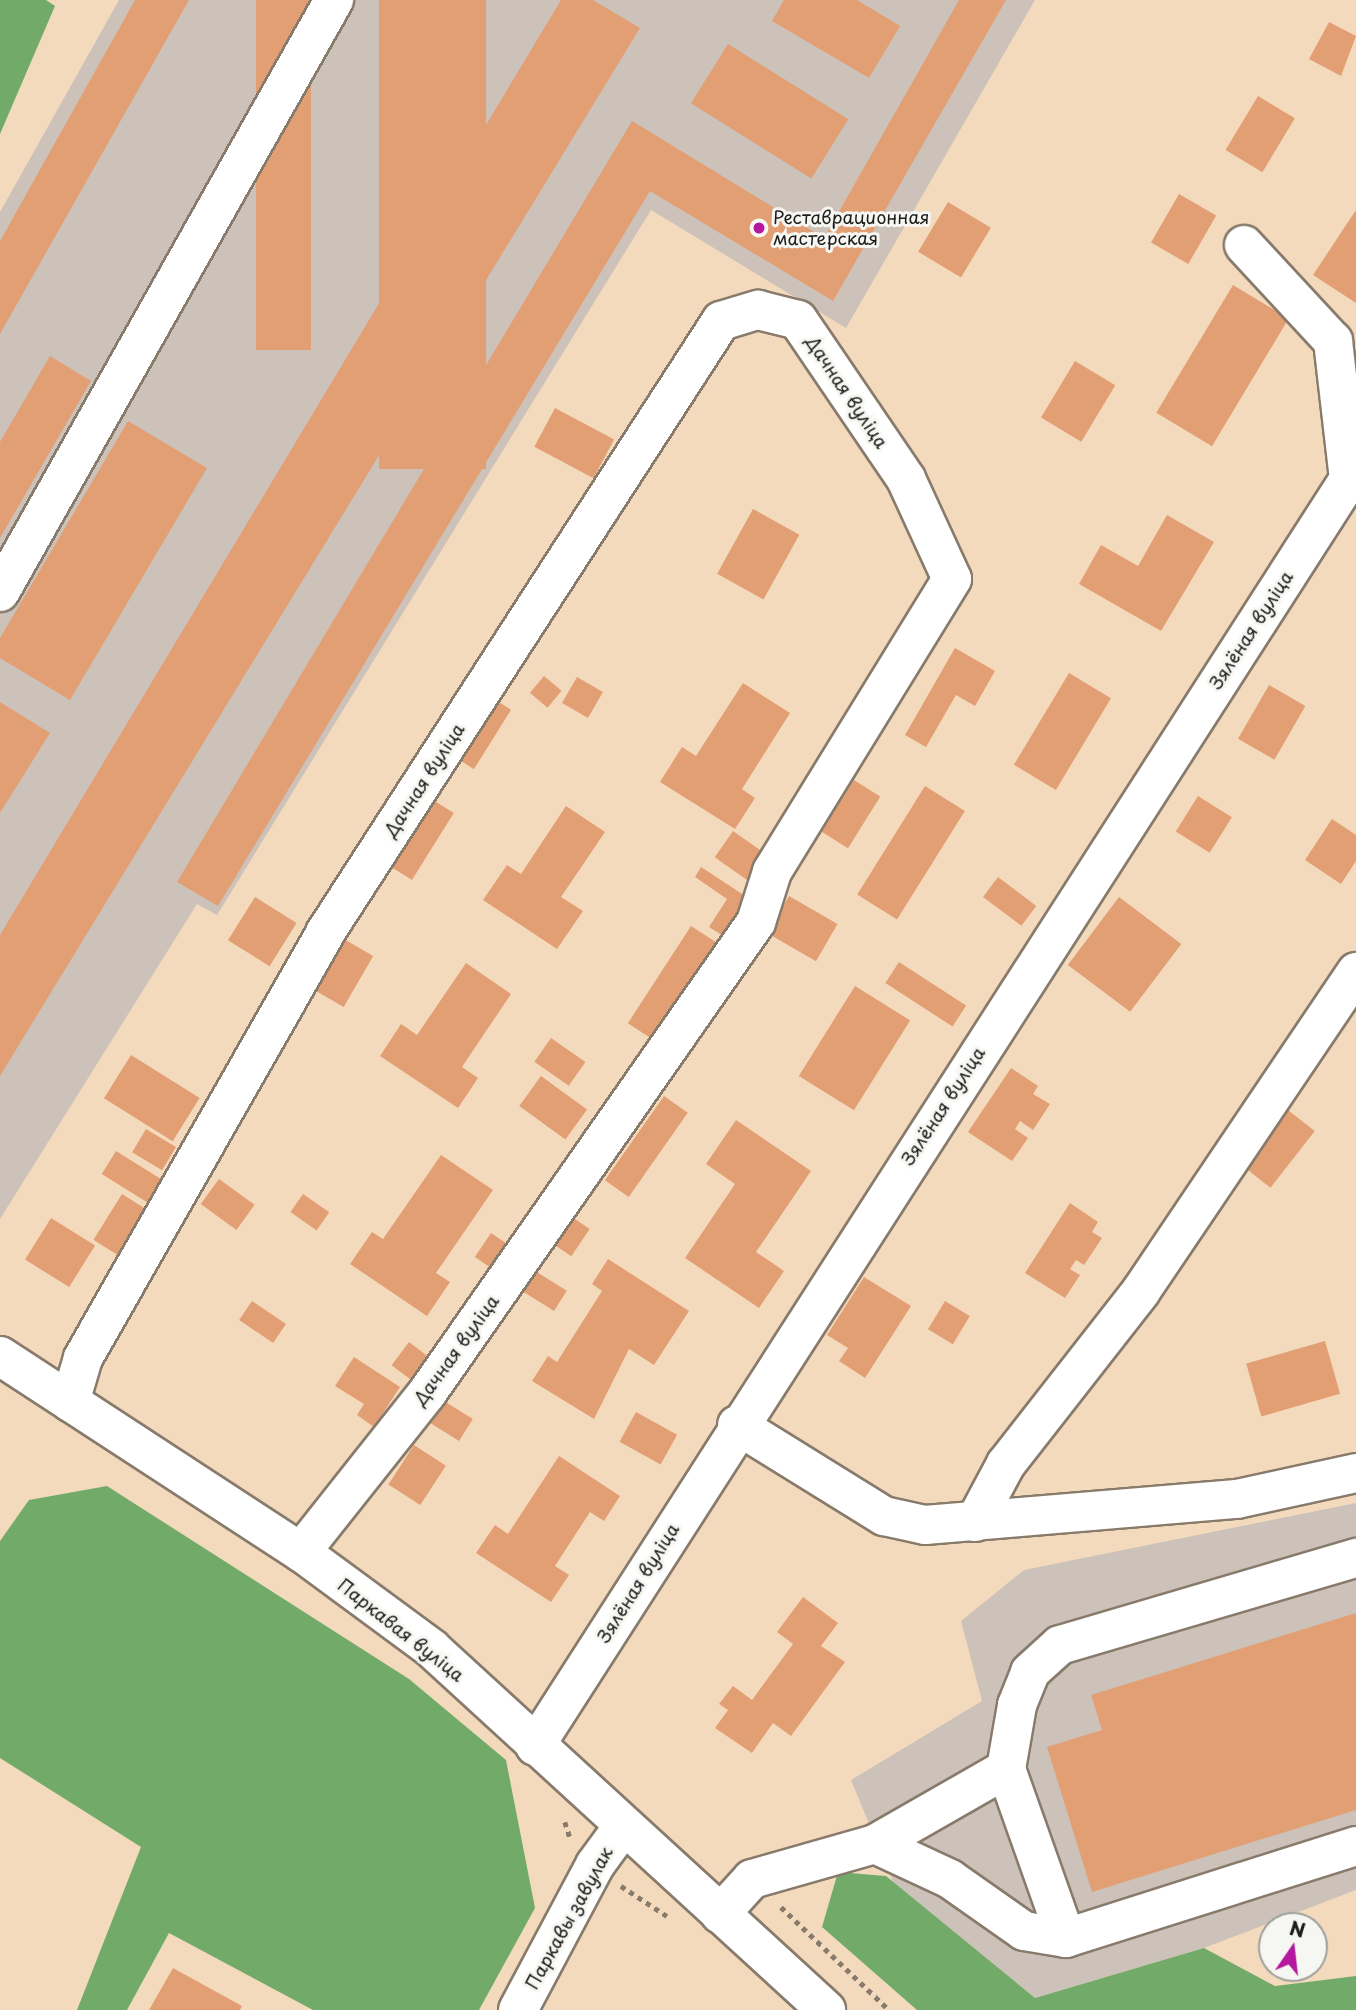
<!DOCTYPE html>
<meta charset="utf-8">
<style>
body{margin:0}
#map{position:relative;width:1356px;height:2010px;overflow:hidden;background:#f4dabd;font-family:"Playpen Sans",sans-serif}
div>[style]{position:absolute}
.industrial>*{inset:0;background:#ccc2b9}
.forest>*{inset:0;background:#72ab69}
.building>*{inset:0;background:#e39f74;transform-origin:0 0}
.path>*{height:4.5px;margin-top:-2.25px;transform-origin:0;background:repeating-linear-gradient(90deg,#887b6c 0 5px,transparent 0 10px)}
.roads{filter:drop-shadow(2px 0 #887b6c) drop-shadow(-2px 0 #887b6c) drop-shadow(0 2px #887b6c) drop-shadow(0 -2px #887b6c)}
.minor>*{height:38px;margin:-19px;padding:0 19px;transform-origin:19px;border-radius:19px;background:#fff}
.dots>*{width:19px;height:19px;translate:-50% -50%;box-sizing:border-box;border:4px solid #f6f6f2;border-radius:50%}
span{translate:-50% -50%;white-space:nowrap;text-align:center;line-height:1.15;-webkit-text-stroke:6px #f6f6f2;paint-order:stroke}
.poi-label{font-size:18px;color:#1c1c1c}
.left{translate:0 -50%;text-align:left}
.street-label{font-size:18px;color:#1c1c1c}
.north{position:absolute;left:1258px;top:1912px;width:70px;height:70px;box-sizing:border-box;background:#f6f6f2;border:2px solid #9f9f9c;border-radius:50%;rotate:14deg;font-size:19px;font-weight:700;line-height:28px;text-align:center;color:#1c1c1c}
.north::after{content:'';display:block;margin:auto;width:24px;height:32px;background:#b5179e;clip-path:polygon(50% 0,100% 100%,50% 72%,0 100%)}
</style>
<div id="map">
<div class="industrial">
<div style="clip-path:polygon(119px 0,1035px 0,846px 328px,651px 210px,217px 915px,197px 904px,0 1219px,0 212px)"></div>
<div style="clip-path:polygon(1356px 1503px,1356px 1890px,1204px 1948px,1035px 1998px,893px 1882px,851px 1780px,982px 1701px,961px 1621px,1024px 1570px)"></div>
</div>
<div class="forest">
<div style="clip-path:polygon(0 0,46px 0,55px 6px,0 134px)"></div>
<div style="clip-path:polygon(107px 1486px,409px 1679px,506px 1760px,535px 1908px,479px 2010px,313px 2010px,169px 1933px,127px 2010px,77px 2010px,141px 1847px,0 1758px,0 1541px,29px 1500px)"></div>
<div style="clip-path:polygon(838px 1872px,886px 1876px,1035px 1998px,1204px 1948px,1275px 1986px,1356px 1976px,1356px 2010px,917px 2010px,822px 1927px)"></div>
</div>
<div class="building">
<div style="clip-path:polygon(135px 0,189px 0,0 334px,0 241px)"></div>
<div style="left:256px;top:0;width:55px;height:350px"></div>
<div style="left:379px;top:0;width:107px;height:469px"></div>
<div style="clip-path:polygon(561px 0,593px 0,640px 28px,0 1076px,0 935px)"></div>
<div style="clip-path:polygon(784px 0,857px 0,900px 26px,869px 78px,772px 21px)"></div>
<div style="clip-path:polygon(959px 0,1006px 0,833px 301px,650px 191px,218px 906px,177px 882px,632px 121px,824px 238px)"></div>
<div style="clip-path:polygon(1329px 22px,1356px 36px,1341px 76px,1309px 59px)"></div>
<div style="left:728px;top:44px;width:142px;height:70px;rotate:32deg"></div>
<div style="left:1258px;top:96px;width:43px;height:63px;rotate:31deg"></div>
<div style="left:1179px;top:194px;width:43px;height:56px;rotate:30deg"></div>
<div style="left:948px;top:202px;width:50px;height:58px;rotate:31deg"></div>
<div style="clip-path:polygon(1356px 210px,1356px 303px,1313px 275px)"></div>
<div style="left:1233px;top:285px;width:65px;height:149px;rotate:31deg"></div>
<div style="clip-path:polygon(50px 356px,91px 381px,0 538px,0 442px)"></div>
<div style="left:1075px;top:361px;width:47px;height:66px;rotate:31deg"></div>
<div style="left:555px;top:408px;width:67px;height:44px;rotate:28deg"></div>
<div style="clip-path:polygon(128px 421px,207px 468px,70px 700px,0 658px,0 638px)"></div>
<div style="left:753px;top:509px;width:53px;height:74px;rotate:29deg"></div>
<div style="clip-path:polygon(1167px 515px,1214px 542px,1161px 631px,1079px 584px,1101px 545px,1138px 566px)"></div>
<div style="clip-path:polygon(955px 648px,995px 671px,975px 706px,956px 695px,926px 747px,905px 735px)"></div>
<div style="left:1069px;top:673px;width:49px;height:107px;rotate:31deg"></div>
<div style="left:544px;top:676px;width:23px;height:22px;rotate:40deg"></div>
<div style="left:577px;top:677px;width:30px;height:30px;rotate:30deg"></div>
<div style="clip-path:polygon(743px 683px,790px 713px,742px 789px,755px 798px,735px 829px,660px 782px,682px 747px,696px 756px)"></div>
<div style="left:1269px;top:685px;width:42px;height:62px;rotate:30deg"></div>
<div style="left:489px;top:696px;width:26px;height:70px;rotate:32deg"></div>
<div style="clip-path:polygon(0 702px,50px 733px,0 813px)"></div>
<div style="left:854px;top:780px;width:31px;height:61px;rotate:32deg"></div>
<div style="left:925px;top:786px;width:47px;height:128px;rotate:32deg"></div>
<div style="left:425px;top:795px;width:34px;height:79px;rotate:32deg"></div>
<div style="left:1198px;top:796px;width:40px;height:42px;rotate:32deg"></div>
<div style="clip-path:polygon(566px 806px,605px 832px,561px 897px,583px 911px,557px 949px,483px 900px,507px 865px,521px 874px)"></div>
<div style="clip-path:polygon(1332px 819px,1356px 835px,1356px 861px,1341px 884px,1305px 860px)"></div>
<div style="left:733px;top:831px;width:47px;height:32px;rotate:35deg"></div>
<div style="clip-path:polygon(701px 867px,753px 901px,728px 939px,709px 927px,727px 899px,695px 877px)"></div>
<div style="left:998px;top:877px;width:48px;height:25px;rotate:37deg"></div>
<div style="left:789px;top:896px;width:56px;height:43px;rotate:30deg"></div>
<div style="left:255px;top:897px;width:49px;height:51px;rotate:32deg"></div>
<div style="left:1119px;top:897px;width:78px;height:85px;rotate:37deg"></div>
<div style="left:691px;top:926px;width:42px;height:116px;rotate:33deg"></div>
<div style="left:342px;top:938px;width:36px;height:59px;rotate:30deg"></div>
<div style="left:899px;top:962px;width:80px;height:25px;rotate:33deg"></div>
<div style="clip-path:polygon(466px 963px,511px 994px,462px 1067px,478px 1078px,458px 1108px,380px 1056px,401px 1024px,417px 1035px)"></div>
<div style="left:855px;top:986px;width:65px;height:106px;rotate:32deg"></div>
<div style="left:551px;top:1038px;width:42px;height:29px;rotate:35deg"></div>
<div style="left:131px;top:1055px;width:81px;height:51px;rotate:32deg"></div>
<div style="clip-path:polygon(1011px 1068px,1038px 1086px,1033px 1094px,1050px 1104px,1033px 1130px,1020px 1121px,1015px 1129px,1028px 1138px,1012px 1161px,968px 1132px)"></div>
<div style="left:541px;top:1076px;width:57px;height:37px;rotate:36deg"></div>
<div style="left:664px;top:1096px;width:29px;height:103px;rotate:35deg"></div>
<div style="left:1288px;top:1110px;width:34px;height:72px;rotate:38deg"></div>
<div style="clip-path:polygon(736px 1120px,811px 1171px,756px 1252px,784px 1271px,759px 1308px,685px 1258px,735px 1184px,706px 1164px)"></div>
<div style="left:146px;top:1129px;width:35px;height:27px;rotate:31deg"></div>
<div style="left:116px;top:1151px;width:54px;height:27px;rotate:32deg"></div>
<div style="clip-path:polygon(441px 1155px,493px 1190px,436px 1273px,450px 1282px,427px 1316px,350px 1264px,372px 1232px,383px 1239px)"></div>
<div style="left:219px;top:1179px;width:44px;height:31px;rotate:36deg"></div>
<div style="left:122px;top:1194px;width:40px;height:54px;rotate:32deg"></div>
<div style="left:303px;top:1194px;width:32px;height:22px;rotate:35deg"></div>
<div style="clip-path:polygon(1070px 1203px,1098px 1222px,1092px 1232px,1102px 1238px,1084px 1265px,1076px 1260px,1070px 1269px,1080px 1275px,1065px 1298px,1025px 1273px)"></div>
<div style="left:569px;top:1215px;width:25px;height:33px;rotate:34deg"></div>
<div style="left:51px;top:1218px;width:52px;height:49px;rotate:32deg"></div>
<div style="left:491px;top:1233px;width:25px;height:29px;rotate:34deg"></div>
<div style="clip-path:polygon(608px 1259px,689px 1311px,654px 1365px,629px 1349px,594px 1419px,532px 1381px,548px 1356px,557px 1362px,602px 1291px,592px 1284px)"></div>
<div style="left:532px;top:1269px;width:41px;height:24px;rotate:32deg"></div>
<div style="clip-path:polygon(864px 1277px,911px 1306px,865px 1378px,839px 1361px,848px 1348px,827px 1335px)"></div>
<div style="left:252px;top:1301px;width:41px;height:23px;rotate:34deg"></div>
<div style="left:945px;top:1301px;width:29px;height:33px;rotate:31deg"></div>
<div style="left:1325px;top:1341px;width:55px;height:82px;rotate:74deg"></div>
<div style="left:409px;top:1342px;width:31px;height:29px;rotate:37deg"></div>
<div style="clip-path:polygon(354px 1357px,400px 1387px,374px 1427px,357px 1415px,364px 1404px,335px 1386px)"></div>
<div style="left:444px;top:1401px;width:34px;height:26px;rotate:32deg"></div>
<div style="left:636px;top:1412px;width:47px;height:34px;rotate:29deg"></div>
<div style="left:414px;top:1445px;width:38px;height:47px;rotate:33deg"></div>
<div style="clip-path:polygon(559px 1456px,620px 1496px,604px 1521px,590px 1512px,555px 1566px,569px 1575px,551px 1602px,476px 1553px,495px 1525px,508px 1534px)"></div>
<div style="clip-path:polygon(803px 1597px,838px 1623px,821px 1646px,845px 1662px,791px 1736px,773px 1723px,752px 1753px,715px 1728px,728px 1710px,719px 1704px,733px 1686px,752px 1700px,793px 1644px,777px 1632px)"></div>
<div style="clip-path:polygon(1356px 1613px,1356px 1810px,1092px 1892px,1047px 1747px,1102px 1730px,1091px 1695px)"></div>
<div style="clip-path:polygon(173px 1968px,242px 2006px,240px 2010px,149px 2010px)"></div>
</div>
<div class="path">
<div style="left:565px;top:1822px;width:19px;rotate:72deg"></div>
<div style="left:621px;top:1886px;width:55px;rotate:33.1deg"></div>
<div style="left:781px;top:1907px;width:149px;rotate:43.6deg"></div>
</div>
<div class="roads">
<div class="minor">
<div style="left:1244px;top:245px;width:131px;rotate:47.2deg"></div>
<div style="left:1333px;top:341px;width:139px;rotate:83.4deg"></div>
<div style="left:0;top:592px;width:680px;rotate:-60.57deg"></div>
<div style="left:0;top:1356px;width:359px;rotate:33.1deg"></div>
<div style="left:301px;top:1552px;width:162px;rotate:36.4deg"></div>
<div style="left:431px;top:1648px;width:536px;rotate:42.5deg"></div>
<div style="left:70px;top:1402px;width:46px;rotate:-73.5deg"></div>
<div style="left:83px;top:1358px;width:489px;rotate:-60.3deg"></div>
<div style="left:325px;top:933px;width:729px;rotate:-57.09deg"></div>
<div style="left:721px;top:321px;width:39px;rotate:-17deg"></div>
<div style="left:758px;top:310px;width:41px;rotate:14deg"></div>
<div style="left:798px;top:320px;width:192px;rotate:55.8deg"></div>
<div style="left:906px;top:479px;width:110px;rotate:65.3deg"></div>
<div style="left:952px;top:579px;width:344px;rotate:121.6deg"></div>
<div style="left:772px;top:872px;width:52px;rotate:107.7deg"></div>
<div style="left:756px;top:922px;width:575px;rotate:124.93deg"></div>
<div style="left:427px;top:1393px;width:203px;rotate:128.4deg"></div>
<div style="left:737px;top:1425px;width:173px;rotate:31.8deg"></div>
<div style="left:884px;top:1516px;width:42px;rotate:12.4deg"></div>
<div style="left:925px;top:1525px;width:313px;rotate:-4.8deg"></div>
<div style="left:1237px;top:1499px;width:122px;rotate:-12.3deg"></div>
<div style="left:975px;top:1522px;width:66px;rotate:-61.9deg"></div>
<div style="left:1006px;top:1464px;width:219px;rotate:-52deg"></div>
<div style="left:1141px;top:1291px;width:385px;rotate:-56deg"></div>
<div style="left:535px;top:1746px;width:1519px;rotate:-57.28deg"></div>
<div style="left:1006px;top:1769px;width:179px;rotate:70.5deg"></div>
<div style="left:875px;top:1844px;width:83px;rotate:25deg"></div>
<div style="left:950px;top:1879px;width:90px;rotate:35.1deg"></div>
<div style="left:1024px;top:1931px;width:43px;rotate:9.5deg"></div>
<div style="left:1066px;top:1938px;width:304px;rotate:-17.6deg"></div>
<div style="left:720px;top:1914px;width:47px;rotate:-47.6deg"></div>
<div style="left:752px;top:1879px;width:128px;rotate:-15.9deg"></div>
<div style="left:875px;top:1844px;width:151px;rotate:-29.8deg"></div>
<div style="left:1006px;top:1769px;width:65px;rotate:-80.2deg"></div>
<div style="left:1017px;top:1705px;width:35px;rotate:-68deg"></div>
<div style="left:1030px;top:1672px;width:40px;rotate:-42deg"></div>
<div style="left:1060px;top:1645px;width:309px;rotate:-16.4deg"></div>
<div style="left:518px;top:2010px;width:164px;rotate:-62deg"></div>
<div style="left:595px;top:1865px;width:46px;rotate:-53.9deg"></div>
</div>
</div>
<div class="dots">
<div style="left:759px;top:228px;background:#b5179e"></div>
</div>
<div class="poi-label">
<span class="left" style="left:773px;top:228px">Реставрационная<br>мастерская</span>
</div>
<div class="street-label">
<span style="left:847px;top:392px;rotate:56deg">Дачная вуліца</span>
<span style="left:1251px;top:630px;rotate:-57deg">Зялёная вуліца</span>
<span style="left:424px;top:780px;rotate:-57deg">Дачная вуліца</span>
<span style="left:943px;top:1106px;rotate:-57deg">Зялёная вуліца</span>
<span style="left:456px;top:1350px;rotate:-54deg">Дачная вуліца</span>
<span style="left:638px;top:1583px;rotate:-58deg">Зялёная вуліца</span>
<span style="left:401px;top:1630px;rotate:38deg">Паркавая вуліца</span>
<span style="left:569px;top:1918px;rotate:-61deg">Паркавы завулак</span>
</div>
<div class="north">N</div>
</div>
